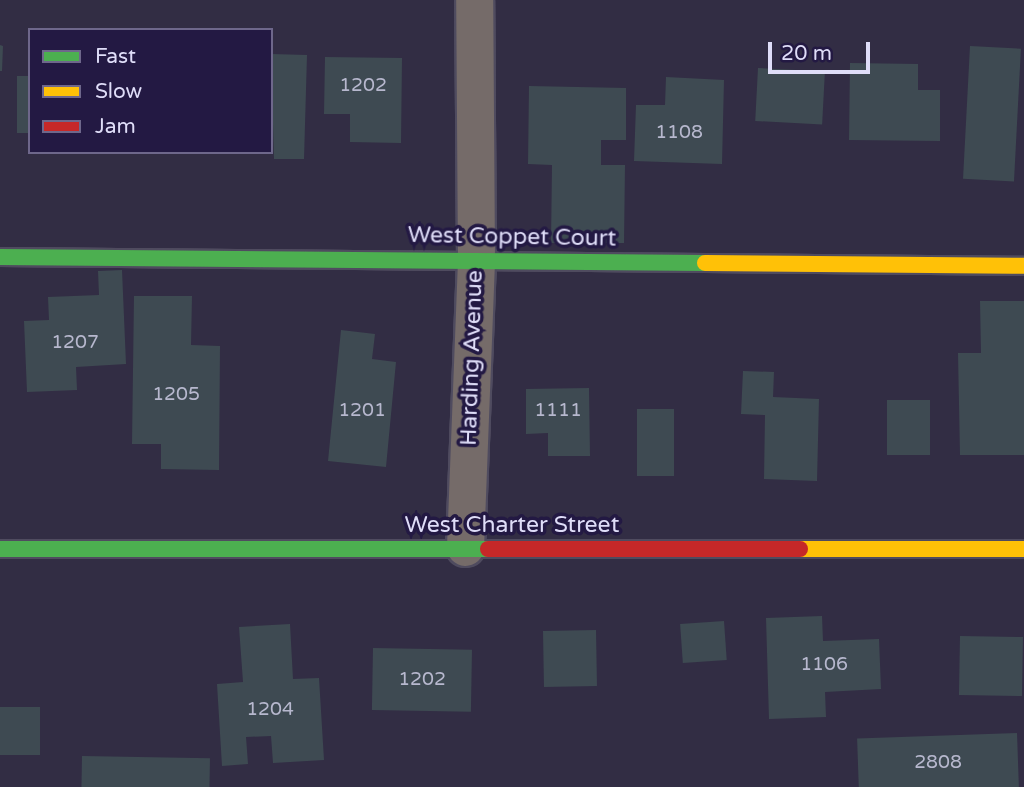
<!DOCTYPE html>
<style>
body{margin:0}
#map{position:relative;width:1024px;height:787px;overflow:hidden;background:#322d44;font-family:"Varela Round",sans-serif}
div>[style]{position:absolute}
.building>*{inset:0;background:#3e4a52;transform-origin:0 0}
.roads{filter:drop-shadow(2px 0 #4f4b5f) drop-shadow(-2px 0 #4f4b5f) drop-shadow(0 2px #4f4b5f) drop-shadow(0 -2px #4f4b5f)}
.street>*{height:37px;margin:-18.5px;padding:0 18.5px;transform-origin:18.5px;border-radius:18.5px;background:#756b69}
.fast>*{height:16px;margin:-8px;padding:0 8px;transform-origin:8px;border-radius:8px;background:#4caf50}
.slow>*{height:16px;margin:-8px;padding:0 8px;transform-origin:8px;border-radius:8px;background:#ffc107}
.jam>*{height:16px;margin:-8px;padding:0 8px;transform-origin:8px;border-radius:8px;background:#c62828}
span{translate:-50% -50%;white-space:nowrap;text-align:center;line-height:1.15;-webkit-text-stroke:7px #231943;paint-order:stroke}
.number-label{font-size:19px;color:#b7b8ce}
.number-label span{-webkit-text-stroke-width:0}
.street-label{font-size:23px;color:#dfddf8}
.legend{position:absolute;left:28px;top:28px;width:245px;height:126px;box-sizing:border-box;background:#231943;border:2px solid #6e678b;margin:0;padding:9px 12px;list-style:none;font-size:21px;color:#dfddf8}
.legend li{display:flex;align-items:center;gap:14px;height:35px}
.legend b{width:35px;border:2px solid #6e678b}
.scale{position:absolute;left:768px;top:42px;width:102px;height:32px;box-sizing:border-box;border:4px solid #dfddf8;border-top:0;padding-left:9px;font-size:21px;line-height:24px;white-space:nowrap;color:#dfddf8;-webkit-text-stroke:5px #231943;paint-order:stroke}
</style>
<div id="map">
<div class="building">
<div style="clip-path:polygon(0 45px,3px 46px,2px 71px,0 71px)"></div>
<div style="left:970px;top:46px;width:51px;height:133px;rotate:3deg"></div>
<div style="clip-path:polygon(271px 54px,307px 55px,304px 159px,274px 159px)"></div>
<div style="clip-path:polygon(325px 57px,402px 58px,401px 143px,350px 142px,350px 114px,324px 114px)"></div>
<div style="clip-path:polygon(850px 63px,918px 64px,918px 90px,940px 90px,940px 141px,849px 140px)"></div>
<div style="left:758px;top:68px;width:67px;height:53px;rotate:3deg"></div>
<div style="left:17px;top:76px;width:13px;height:57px"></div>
<div style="clip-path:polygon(666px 77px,724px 80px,722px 164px,634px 161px,636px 105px,665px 105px)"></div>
<div style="clip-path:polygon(529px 86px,626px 88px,626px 140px,601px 140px,601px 165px,625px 165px,624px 243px,551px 243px,552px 165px,528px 164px)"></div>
<div style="clip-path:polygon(122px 270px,126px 364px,76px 367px,77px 390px,27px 392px,24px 321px,49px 320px,48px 297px,99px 295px,98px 271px)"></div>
<div style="clip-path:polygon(134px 296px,192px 296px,191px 345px,220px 346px,219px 470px,161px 469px,161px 444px,132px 444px)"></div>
<div style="clip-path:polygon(980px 301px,1024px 301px,1024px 455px,960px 455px,958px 353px,981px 353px)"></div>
<div style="clip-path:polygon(341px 330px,375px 334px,372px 359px,396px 362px,386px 467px,328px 461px)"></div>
<div style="clip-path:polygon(743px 371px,774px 372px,773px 397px,819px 399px,817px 481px,764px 479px,765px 415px,741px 414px)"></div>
<div style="clip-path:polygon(589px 388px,590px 456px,548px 456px,548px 433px,526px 434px,526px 389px)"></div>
<div style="left:887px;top:400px;width:43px;height:55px"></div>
<div style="left:637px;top:409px;width:37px;height:67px"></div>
<div style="clip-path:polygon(822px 616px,823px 641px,879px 639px,881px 689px,825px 692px,826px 717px,769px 719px,766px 618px)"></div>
<div style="left:724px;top:621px;width:39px;height:44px;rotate:86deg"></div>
<div style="clip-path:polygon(290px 624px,293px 679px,319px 678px,324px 760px,273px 763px,271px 736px,246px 737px,248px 764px,222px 766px,217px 684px,243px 682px,239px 627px)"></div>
<div style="left:596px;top:630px;width:56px;height:53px;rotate:89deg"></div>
<div style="left:960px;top:636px;width:63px;height:59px;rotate:1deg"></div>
<div style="left:373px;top:648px;width:99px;height:62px;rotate:1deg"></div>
<div style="left:0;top:707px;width:40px;height:48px"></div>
<div style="left:1017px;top:733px;width:54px;height:160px;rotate:88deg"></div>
<div style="left:82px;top:756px;width:128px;height:31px;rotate:1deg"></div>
</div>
<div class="roads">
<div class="street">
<div style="left:465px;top:547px;width:288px;rotate:-87.8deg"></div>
<div style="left:476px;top:259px;width:259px;rotate:-90.4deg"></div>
</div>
<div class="fast">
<div style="left:0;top:257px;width:705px;rotate:0.49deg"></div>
<div style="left:0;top:549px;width:488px"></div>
</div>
<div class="slow">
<div style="left:705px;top:263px;width:319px;rotate:0.5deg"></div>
<div style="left:800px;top:549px;width:224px"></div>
</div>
<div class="jam">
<div style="left:488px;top:549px;width:312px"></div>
</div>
</div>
<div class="number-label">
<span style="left:363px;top:86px">1202</span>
<span style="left:679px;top:133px">1108</span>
<span style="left:75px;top:343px">1207</span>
<span style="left:176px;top:395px">1205</span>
<span style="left:362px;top:411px">1201</span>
<span style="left:558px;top:411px">1111</span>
<span style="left:824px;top:665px">1106</span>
<span style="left:422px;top:680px">1202</span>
<span style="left:270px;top:710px">1204</span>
<span style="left:938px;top:763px">2808</span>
</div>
<div class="street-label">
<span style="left:512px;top:237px;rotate:1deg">West Coppet Court</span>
<span style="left:472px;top:358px;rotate:-88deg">Harding Avenue</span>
<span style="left:512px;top:525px">West Charter Street</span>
</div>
<ul class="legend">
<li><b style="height:9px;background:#4caf50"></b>Fast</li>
<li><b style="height:9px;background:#ffc107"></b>Slow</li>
<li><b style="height:9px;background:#c62828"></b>Jam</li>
</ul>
<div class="scale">20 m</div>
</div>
